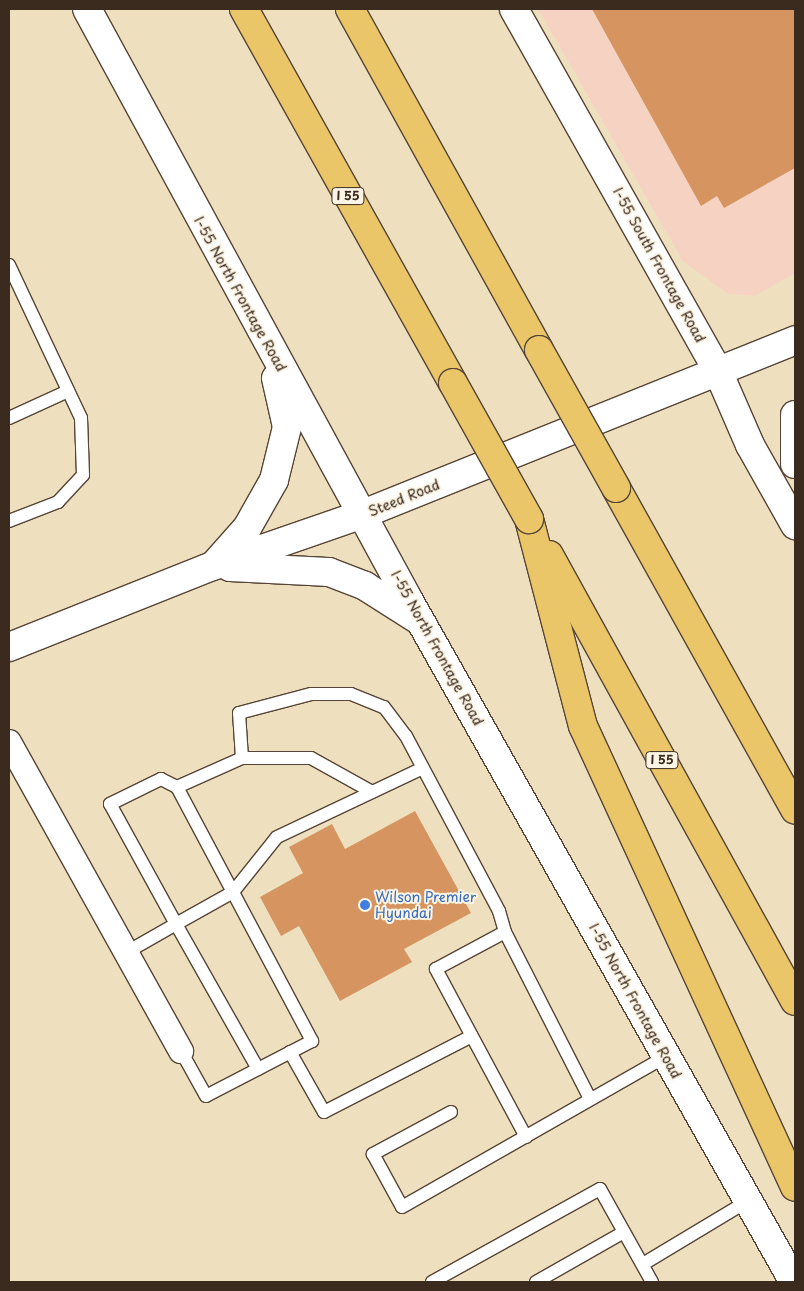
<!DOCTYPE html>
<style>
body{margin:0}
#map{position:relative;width:804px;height:1291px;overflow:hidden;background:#eee0bf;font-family:"Playpen Sans",sans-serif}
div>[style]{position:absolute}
.built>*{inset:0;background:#f5d2c2}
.building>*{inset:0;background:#d69560}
.roads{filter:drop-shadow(1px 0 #564536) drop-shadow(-1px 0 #564536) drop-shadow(0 1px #564536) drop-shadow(0 -1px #564536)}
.service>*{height:12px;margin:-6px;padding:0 6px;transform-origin:6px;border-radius:6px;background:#fff}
.minor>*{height:24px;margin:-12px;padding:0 12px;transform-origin:12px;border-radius:12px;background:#fff}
.tertiary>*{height:28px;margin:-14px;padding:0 14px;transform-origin:14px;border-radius:14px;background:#fff}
.motorway>*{height:28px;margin:-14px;padding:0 14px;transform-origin:14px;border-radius:14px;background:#eac669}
.bridges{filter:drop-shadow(1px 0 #564536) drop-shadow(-1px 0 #564536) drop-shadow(0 1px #564536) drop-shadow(0 -1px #564536)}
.motorway-bridge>*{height:28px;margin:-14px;padding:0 14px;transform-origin:14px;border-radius:14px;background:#eac669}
.dots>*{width:14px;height:14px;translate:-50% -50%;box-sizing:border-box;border:2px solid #fcf5e5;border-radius:50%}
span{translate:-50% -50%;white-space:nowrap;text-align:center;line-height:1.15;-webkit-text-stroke:4px #fcf5e5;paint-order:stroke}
.shield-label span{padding:1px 4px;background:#fcf5e5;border:1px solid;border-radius:4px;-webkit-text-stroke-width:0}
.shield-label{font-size:12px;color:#3b2a1e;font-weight:700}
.street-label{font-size:14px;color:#3b2a1e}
.shop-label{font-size:14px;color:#366cbe}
.left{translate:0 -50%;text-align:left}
.frame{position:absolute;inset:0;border:10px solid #3b2a1e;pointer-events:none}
</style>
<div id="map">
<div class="built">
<div style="clip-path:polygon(538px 9px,795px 9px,795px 273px,755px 296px,728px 294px,683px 261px)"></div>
</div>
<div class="building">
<div style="clip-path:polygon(592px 9px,795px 9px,795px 168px,724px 208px,717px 196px,701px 206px)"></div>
<div style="clip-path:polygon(415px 811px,471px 913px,404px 949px,412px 962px,340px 1001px,299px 926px,281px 936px,260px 897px,303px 873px,289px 847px,332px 824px,345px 849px)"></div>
</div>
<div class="roads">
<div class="service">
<div style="left:9px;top:265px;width:169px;rotate:64.8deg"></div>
<div style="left:81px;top:418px;width:57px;rotate:88deg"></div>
<div style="left:83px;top:475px;width:37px;rotate:133deg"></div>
<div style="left:58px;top:502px;width:53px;rotate:158.8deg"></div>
<div style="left:9px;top:418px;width:65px;rotate:-24.6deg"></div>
<div style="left:242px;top:758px;width:69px"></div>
<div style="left:311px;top:758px;width:70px;rotate:29.1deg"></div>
<div style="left:177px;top:787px;width:288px;rotate:62deg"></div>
<div style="left:312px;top:1041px;width:119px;rotate:152.6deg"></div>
<div style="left:206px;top:1096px;width:51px;rotate:-119.1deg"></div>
<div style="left:127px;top:952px;width:56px;rotate:-29.7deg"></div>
<div style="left:176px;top:924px;width:137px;rotate:-118.8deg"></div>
<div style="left:110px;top:804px;width:57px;rotate:-26.1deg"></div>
<div style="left:161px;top:779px;width:18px;rotate:27deg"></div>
<div style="left:177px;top:787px;width:71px;rotate:-24deg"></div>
<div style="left:242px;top:758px;width:45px;rotate:-93.8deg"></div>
<div style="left:239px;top:713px;width:74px;rotate:-14.8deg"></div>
<div style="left:311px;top:694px;width:40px"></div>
<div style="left:351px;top:694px;width:35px;rotate:22deg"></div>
<div style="left:384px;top:707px;width:36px;rotate:53deg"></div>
<div style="left:406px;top:736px;width:198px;rotate:62deg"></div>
<div style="left:499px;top:911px;width:22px;rotate:74deg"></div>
<div style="left:290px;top:1052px;width:69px;rotate:60.5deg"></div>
<div style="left:324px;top:1112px;width:166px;rotate:-27.2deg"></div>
<div style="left:258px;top:1069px;width:167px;rotate:-119.5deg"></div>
<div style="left:176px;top:924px;width:65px;rotate:-29.3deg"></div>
<div style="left:233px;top:892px;width:70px;rotate:-51.3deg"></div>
<div style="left:277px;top:837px;width:161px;rotate:-25.3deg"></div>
<div style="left:451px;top:1112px;width:89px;rotate:151.7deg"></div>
<div style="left:373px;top:1154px;width:60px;rotate:61.3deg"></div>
<div style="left:402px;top:1207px;width:303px;rotate:-29.7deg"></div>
<div style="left:526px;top:1137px;width:191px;rotate:-118.2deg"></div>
<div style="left:436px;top:969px;width:78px;rotate:-28.2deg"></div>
<div style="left:505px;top:932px;width:185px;rotate:63deg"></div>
<div style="left:643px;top:1264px;width:122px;rotate:-31deg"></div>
<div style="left:432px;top:1282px;width:192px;rotate:-29deg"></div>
<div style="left:600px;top:1189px;width:107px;rotate:60.8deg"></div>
<div style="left:536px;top:1282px;width:101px;rotate:-29.6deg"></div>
</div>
<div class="minor">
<div style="left:9px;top:742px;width:354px;rotate:60.9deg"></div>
</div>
<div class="tertiary">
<div style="left:87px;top:9px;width:672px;rotate:61.45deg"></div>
<div style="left:408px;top:599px;width:785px;rotate:60.53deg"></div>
<div style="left:514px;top:9px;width:413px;rotate:60.6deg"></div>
<div style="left:717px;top:369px;width:83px;rotate:66.5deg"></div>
<div style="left:750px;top:445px;width:92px;rotate:60.6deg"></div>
<div style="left:795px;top:415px;width:49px;rotate:90deg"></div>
<div style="left:214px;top:565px;width:50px;rotate:-48.3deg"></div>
<div style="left:247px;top:528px;width:55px;rotate:-60.6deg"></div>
<div style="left:274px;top:480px;width:55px;rotate:-76.2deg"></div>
<div style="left:287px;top:427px;width:50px;rotate:-102.7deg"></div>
<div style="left:230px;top:567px;width:99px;rotate:2.9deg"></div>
<div style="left:329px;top:572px;width:39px;rotate:21deg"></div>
<div style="left:365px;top:586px;width:62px;rotate:32.4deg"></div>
<div style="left:9px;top:647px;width:219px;rotate:-21.7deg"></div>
<div style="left:213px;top:566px;width:159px;rotate:-19.1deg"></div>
<div style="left:363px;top:514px;width:466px;rotate:-21.9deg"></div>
</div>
<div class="motorway">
<div style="left:244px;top:9px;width:428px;rotate:60.8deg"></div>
<div style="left:350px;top:9px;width:390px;rotate:61deg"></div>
<div style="left:616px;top:488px;width:368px;rotate:60.9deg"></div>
<div style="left:529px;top:519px;width:214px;rotate:75.4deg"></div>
<div style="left:583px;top:726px;width:507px;rotate:65.3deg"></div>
<div style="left:549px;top:555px;width:509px;rotate:61.12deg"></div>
</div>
</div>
<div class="bridges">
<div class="motorway-bridge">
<div style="left:539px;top:350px;width:158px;rotate:60.8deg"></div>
<div style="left:453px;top:383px;width:156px;rotate:60.8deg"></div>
</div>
</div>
<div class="dots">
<div style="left:365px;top:905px;background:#3f7fe0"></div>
</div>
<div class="shield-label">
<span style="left:348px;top:196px">I 55</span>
<span style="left:662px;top:760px">I 55</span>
</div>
<div class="street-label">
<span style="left:659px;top:265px;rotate:61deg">I-55 South Frontage Road</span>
<span style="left:240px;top:294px;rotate:61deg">I-55 North Frontage Road</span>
<span style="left:404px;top:498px;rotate:-22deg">Steed Road</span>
<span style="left:437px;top:648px;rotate:61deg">I-55 North Frontage Road</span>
<span style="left:635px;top:1001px;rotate:61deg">I-55 North Frontage Road</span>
</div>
<div class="shop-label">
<span class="left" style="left:375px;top:905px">Wilson Premier<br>Hyundai</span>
</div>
<div class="frame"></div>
</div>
